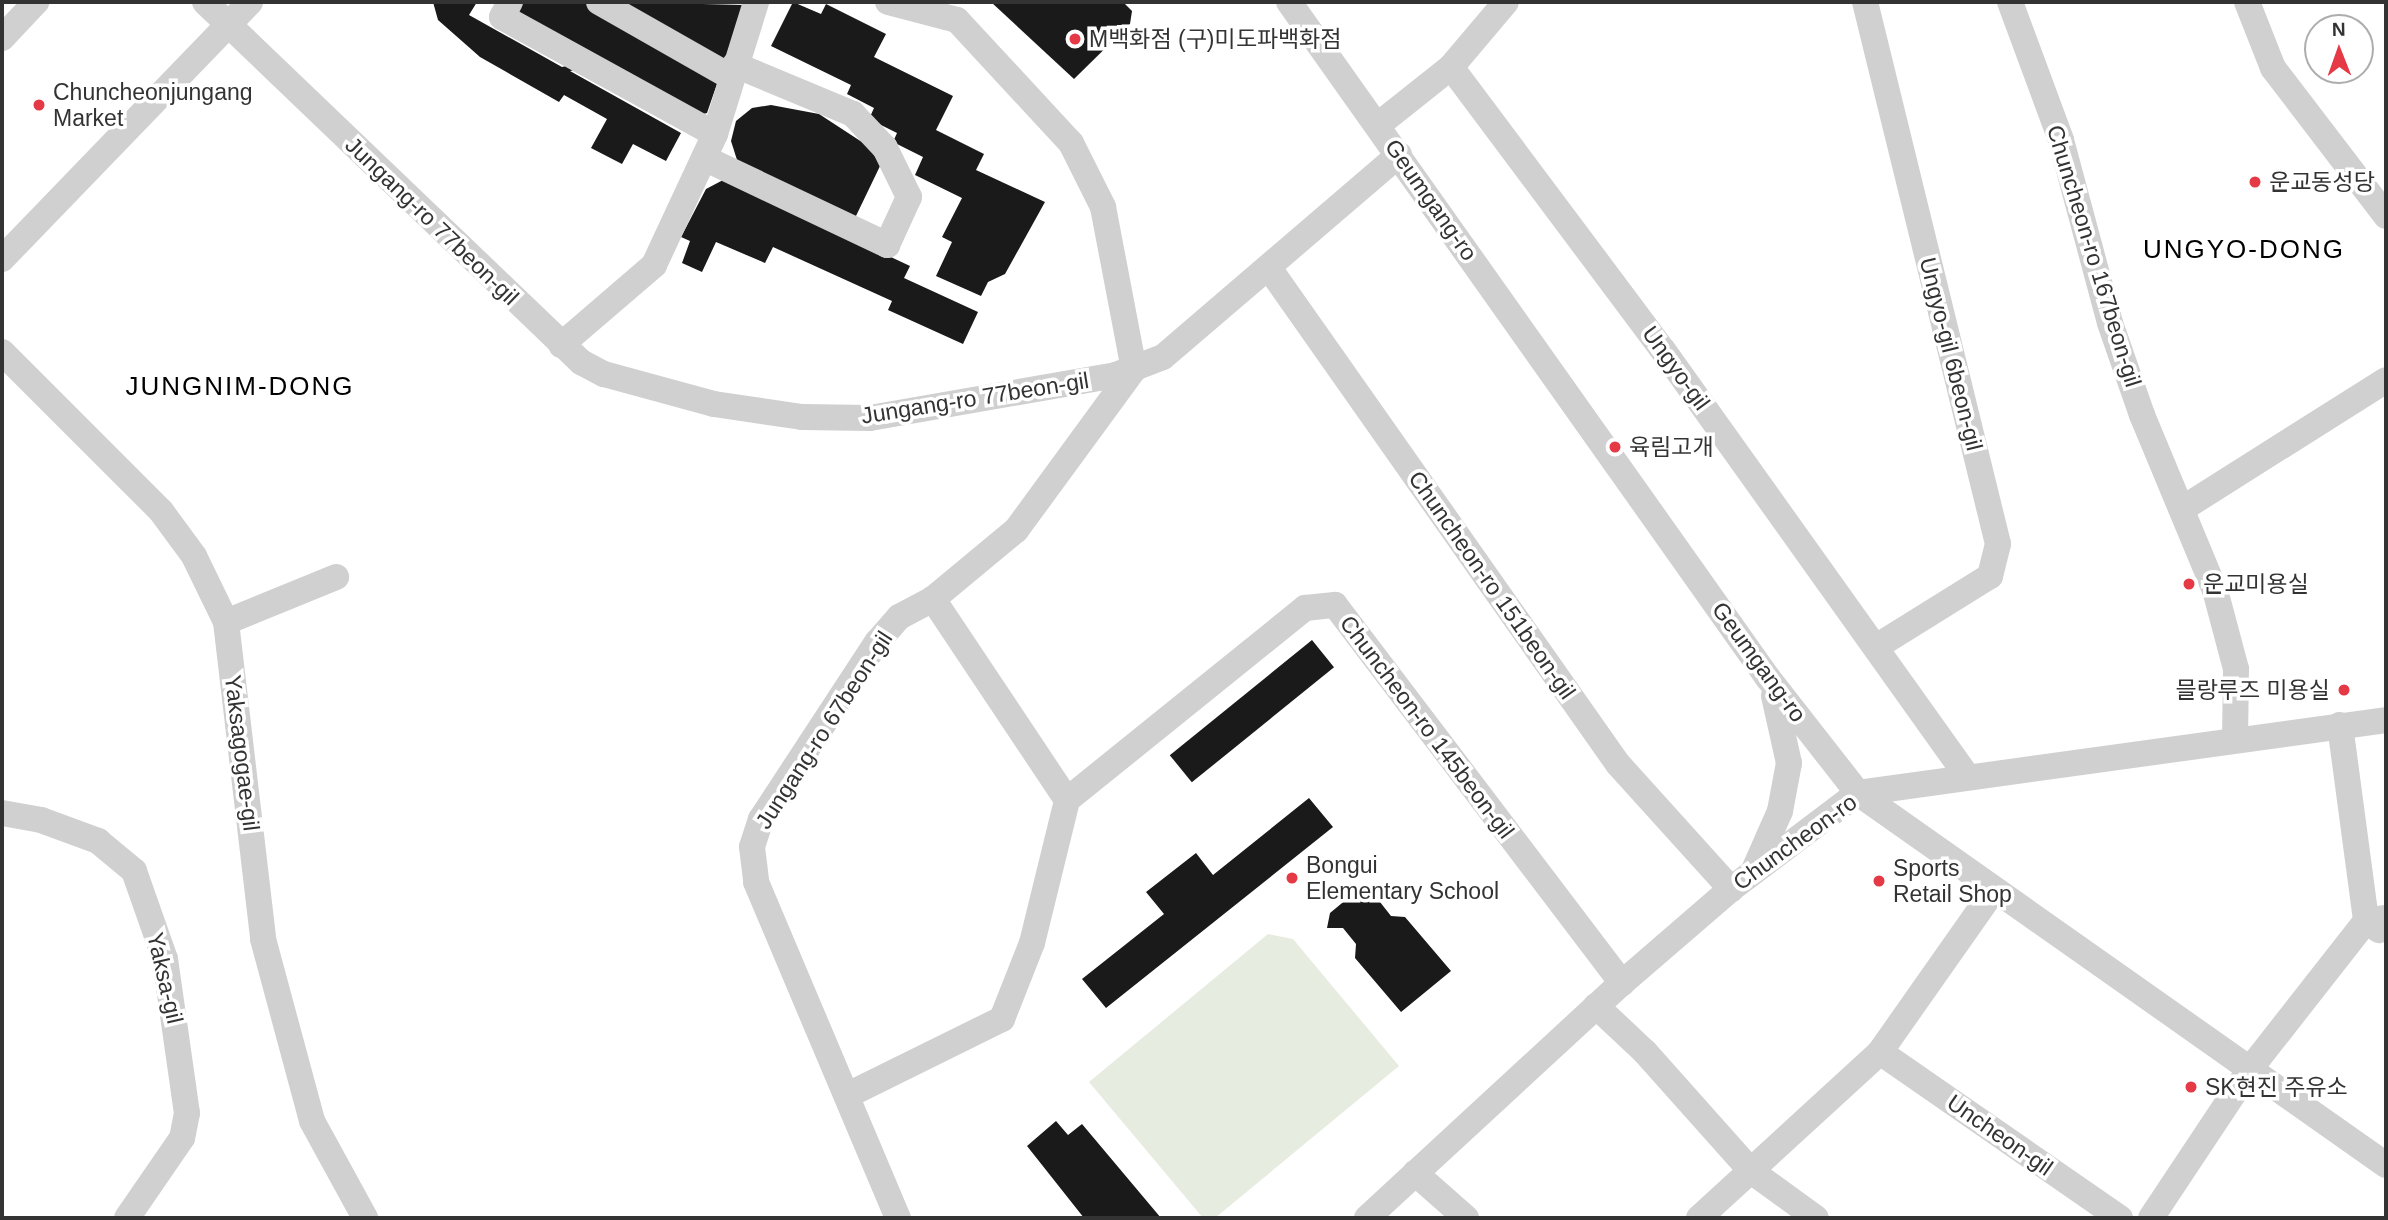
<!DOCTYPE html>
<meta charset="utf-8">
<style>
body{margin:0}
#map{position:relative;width:2388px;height:1220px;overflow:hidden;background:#fff;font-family:Arial,"Noto Sans KR",sans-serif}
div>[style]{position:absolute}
.green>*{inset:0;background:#e6ecdf}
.building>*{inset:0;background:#1a1a1a;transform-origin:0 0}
.minor>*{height:26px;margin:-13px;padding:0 13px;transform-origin:13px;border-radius:13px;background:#d0d0d0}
.dots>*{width:19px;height:19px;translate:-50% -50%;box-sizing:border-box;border:4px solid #fff;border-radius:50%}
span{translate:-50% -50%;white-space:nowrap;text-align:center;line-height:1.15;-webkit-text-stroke:7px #fff;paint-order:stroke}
.poi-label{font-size:23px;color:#333}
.left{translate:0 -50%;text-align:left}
.right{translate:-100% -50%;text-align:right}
.street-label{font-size:23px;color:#333}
.quarter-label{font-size:26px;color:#000;letter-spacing:2px}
.frame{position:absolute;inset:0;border:4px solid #333;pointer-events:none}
.north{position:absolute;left:2304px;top:14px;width:70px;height:70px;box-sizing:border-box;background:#fff;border:2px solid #adadad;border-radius:50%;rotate:359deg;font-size:19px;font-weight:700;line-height:28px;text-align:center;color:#333}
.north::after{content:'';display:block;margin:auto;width:24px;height:32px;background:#e63946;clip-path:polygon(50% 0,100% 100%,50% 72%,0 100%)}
</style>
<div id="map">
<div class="green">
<div style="clip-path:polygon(1268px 934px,1293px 939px,1399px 1066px,1215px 1218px,1203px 1218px,1089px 1082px)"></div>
</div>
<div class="building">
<div style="clip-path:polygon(433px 2px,477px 2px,469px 15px,562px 67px,592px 60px,510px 16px,518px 2px,585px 2px,616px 18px,620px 2px,744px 5px,707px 113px,696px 116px,600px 65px,570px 71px,681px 133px,666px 161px,633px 144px,622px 164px,591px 148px,607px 119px,564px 95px,559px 102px,480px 57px,438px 20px)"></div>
<div style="clip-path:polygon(793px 2px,821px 14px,826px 4px,886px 34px,874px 57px,953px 96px,936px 130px,984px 154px,976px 170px,1045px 202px,1005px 274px,988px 282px,981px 296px,936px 276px,952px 242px,942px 237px,962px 198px,915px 175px,923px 157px,893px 142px,897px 133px,869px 119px,874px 108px,847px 94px,851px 85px,771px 46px)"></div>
<div style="clip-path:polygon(991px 2px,1123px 2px,1132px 11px,1130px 24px,1074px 79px)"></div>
<div style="clip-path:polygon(771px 105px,819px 114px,868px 146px,881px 164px,855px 218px,738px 163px,731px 141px,736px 121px,752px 108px)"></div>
<div style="clip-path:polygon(725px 179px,910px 266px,904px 278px,978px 312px,963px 344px,888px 310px,892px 301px,773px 247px,765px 263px,716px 242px,702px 272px,682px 263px,690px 241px,681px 237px,706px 189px)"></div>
<div style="left:1312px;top:640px;width:35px;height:183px;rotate:51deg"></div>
<div style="clip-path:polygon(1309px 798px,1333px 827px,1106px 1008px,1082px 979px,1164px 914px,1146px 892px,1196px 853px,1213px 875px)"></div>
<div style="clip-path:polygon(1365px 884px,1381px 885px,1380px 902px,1391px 916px,1405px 917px,1451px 971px,1401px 1012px,1355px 958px,1356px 944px,1343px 928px,1327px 928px,1330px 913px)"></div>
<div style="clip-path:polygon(1056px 1121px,1068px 1135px,1082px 1124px,1161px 1218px,1084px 1218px,1027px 1146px)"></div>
</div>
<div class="minor">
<div style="left:205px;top:2px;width:521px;rotate:43.75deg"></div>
<div style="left:581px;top:362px;width:26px;rotate:28deg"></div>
<div style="left:604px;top:374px;width:114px;rotate:15.3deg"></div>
<div style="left:714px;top:404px;width:89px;rotate:8.4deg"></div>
<div style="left:802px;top:417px;width:68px;rotate:0.8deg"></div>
<div style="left:870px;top:418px;width:250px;rotate:-9.9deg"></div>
<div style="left:1116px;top:375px;width:50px;rotate:-21deg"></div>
<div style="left:1163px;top:357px;width:311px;rotate:-40.6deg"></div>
<div style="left:510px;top:2px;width:17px;rotate:118deg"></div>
<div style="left:502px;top:17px;width:243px;rotate:28.8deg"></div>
<div style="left:599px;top:2px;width:152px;rotate:29.6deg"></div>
<div style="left:888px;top:2px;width:71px;rotate:14.6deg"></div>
<div style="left:957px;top:20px;width:168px;rotate:47.2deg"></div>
<div style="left:1071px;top:143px;width:72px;rotate:63.4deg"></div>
<div style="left:1103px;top:207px;width:165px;rotate:79.2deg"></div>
<div style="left:1134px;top:369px;width:200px;rotate:126.2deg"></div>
<div style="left:1016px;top:530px;width:108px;rotate:140.3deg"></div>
<div style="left:933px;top:599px;width:38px;rotate:152deg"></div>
<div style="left:899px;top:617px;width:33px;rotate:131deg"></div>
<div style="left:877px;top:642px;width:212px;rotate:123.2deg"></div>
<div style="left:761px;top:819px;width:29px;rotate:108deg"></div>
<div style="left:752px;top:847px;width:35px;rotate:83deg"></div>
<div style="left:756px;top:882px;width:365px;rotate:67.1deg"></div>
<div style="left:1289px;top:2px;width:829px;rotate:54.68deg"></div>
<div style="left:1768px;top:678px;width:146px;rotate:52deg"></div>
<div style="left:1858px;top:793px;width:646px;rotate:35.17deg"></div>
<div style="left:1865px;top:2px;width:558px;rotate:76.21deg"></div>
<div style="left:1998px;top:544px;width:33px;rotate:104deg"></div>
<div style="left:1990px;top:576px;width:134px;rotate:148.1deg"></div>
<div style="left:2010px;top:2px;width:147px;rotate:69.7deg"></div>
<div style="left:2061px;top:140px;width:189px;rotate:75deg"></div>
<div style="left:2110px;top:323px;width:97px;rotate:70.8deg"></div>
<div style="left:2142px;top:415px;width:190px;rotate:67.4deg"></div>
<div style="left:2215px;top:590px;width:82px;rotate:75.1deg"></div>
<div style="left:2236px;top:669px;width:71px;rotate:90.8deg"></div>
<div style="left:2247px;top:2px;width:71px;rotate:68.5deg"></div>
<div style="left:2273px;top:68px;width:186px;rotate:52.6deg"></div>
<div style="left:2px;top:38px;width:50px;rotate:-46.6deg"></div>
<div style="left:1451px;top:67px;width:354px;rotate:53.2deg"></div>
<div style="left:1663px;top:350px;width:523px;rotate:54.49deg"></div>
<div style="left:1378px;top:125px;width:93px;rotate:-38.5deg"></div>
<div style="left:1451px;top:67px;width:85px;rotate:-49.8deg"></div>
<div style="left:704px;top:158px;width:203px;rotate:25.4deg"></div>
<div style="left:887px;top:245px;width:53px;rotate:-65.4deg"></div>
<div style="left:909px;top:197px;width:55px;rotate:-116.1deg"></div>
<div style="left:885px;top:148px;width:47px;rotate:-133.3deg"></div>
<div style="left:853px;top:114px;width:128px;rotate:-157.4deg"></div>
<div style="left:2px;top:259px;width:357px;rotate:-46deg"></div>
<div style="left:1269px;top:268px;width:606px;rotate:54.87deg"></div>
<div style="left:1618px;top:764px;width:169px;rotate:47.9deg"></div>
<div style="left:561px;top:345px;width:123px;rotate:-40.7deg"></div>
<div style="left:654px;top:265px;width:145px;rotate:-65deg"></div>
<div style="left:715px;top:134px;width:138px;rotate:-72.7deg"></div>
<div style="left:2px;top:352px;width:225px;rotate:45deg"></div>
<div style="left:161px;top:511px;width:56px;rotate:53.7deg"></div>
<div style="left:194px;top:556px;width:73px;rotate:64.1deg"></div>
<div style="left:226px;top:622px;width:319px;rotate:83.3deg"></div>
<div style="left:263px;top:939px;width:188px;rotate:74.9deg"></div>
<div style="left:312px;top:1121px;width:111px;rotate:61.3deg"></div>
<div style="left:2182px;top:509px;width:241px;rotate:-32.3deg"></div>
<div style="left:226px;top:622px;width:119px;rotate:-22.2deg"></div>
<div style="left:2340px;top:725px;width:198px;rotate:82.4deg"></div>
<div style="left:2366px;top:921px;width:16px;rotate:35deg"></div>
<div style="left:1067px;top:800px;width:306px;rotate:-38.9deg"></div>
<div style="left:1305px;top:608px;width:30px;rotate:-6deg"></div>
<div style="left:1335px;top:605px;width:475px;rotate:52.8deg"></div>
<div style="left:2px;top:813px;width:40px;rotate:10deg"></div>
<div style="left:41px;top:820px;width:61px;rotate:20.2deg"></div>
<div style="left:98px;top:841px;width:47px;rotate:39.8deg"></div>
<div style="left:134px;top:871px;width:93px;rotate:70.6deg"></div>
<div style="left:165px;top:959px;width:156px;rotate:81.9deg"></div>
<div style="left:187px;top:1113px;width:25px;rotate:101deg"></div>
<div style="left:182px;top:1138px;width:97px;rotate:124.5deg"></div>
<div style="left:1754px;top:870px;width:64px;rotate:-66.2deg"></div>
<div style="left:1780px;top:811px;width:49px;rotate:-79.4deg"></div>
<div style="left:1789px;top:763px;width:69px;rotate:-102.6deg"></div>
<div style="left:1596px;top:1006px;width:67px;rotate:43.2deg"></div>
<div style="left:1645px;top:1052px;width:159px;rotate:48.3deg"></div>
<div style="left:1751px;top:1171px;width:80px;rotate:35.9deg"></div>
<div style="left:1880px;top:1052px;width:292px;rotate:34.7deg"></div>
<div style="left:848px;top:1095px;width:172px;rotate:-26.3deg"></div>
<div style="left:1002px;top:1019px;width:82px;rotate:-68.5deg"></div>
<div style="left:1032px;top:943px;width:147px;rotate:-76.2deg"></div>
<div style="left:1067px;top:800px;width:242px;rotate:-123.7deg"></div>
<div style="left:1415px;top:1173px;width:68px;rotate:41.4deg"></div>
<div style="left:1367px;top:1218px;width:347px;rotate:-42.7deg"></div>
<div style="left:1622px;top:983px;width:144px;rotate:-40.8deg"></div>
<div style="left:1731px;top:889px;width:159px;rotate:-37.1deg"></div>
<div style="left:1858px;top:793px;width:533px;rotate:-7.87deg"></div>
<div style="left:1699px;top:1218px;width:246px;rotate:-42.5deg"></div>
<div style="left:1880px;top:1052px;width:198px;rotate:-54.9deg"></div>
<div style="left:2151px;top:1218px;width:179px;rotate:-56.4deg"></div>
<div style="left:2250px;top:1069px;width:188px;rotate:-51.9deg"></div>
<div style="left:2366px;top:921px;width:20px;rotate:-9deg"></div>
</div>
<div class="dots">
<div style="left:1075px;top:39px;background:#e63946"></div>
<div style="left:39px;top:105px;background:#e63946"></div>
<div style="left:2255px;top:182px;background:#e63946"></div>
<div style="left:1615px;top:447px;background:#e63946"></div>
<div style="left:2189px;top:584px;background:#e63946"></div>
<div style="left:2344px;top:690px;background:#e63946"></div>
<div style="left:1292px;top:878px;background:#e63946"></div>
<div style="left:1879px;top:881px;background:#e63946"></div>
<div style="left:2191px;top:1087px;background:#e63946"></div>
</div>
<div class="poi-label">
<span class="left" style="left:1089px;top:39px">M백화점 (구)미도파백화점</span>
<span class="left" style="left:53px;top:105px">Chuncheonjungang<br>Market</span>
<span class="left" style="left:2269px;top:182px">운교동성당</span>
<span class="left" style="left:1629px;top:447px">육림고개</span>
<span class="left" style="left:2203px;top:584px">운교미용실</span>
<span class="right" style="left:2330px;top:690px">믈랑루즈 미용실</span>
<span class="left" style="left:1306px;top:878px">Bongui<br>Elementary School</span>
<span class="left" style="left:1893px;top:881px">Sports<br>Retail Shop</span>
<span class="left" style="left:2205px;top:1087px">SK현진 주유소</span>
</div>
<div class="street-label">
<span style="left:1431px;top:200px;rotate:55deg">Geumgang-ro</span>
<span style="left:432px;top:221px;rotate:44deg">Jungang-ro 77beon-gil</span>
<span style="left:2094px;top:256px;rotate:73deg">Chuncheon-ro 167beon-gil</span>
<span style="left:1951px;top:354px;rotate:76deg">Ungyo-gil 6beon-gil</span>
<span style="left:1676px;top:368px;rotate:54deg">Ungyo-gil</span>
<span style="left:975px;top:398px;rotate:-9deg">Jungang-ro 77beon-gil</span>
<span style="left:1492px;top:585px;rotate:55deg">Chuncheon-ro 151beon-gil</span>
<span style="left:1759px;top:662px;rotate:54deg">Geumgang-ro</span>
<span style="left:1427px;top:727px;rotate:53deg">Chuncheon-ro 145beon-gil</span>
<span style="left:824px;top:730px;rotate:-57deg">Jungang-ro 67beon-gil</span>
<span style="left:242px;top:753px;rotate:83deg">Yaksagogae-gil</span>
<span style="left:1795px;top:842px;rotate:-36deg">Chuncheon-ro</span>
<span style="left:165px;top:978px;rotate:77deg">Yaksa-gil</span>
<span style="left:2000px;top:1135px;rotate:35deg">Uncheon-gil</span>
</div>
<div class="quarter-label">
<span style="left:2244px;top:250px">UNGYO-DONG</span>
<span style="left:240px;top:387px">JUNGNIM-DONG</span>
</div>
<div class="frame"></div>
<div class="north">N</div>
</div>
